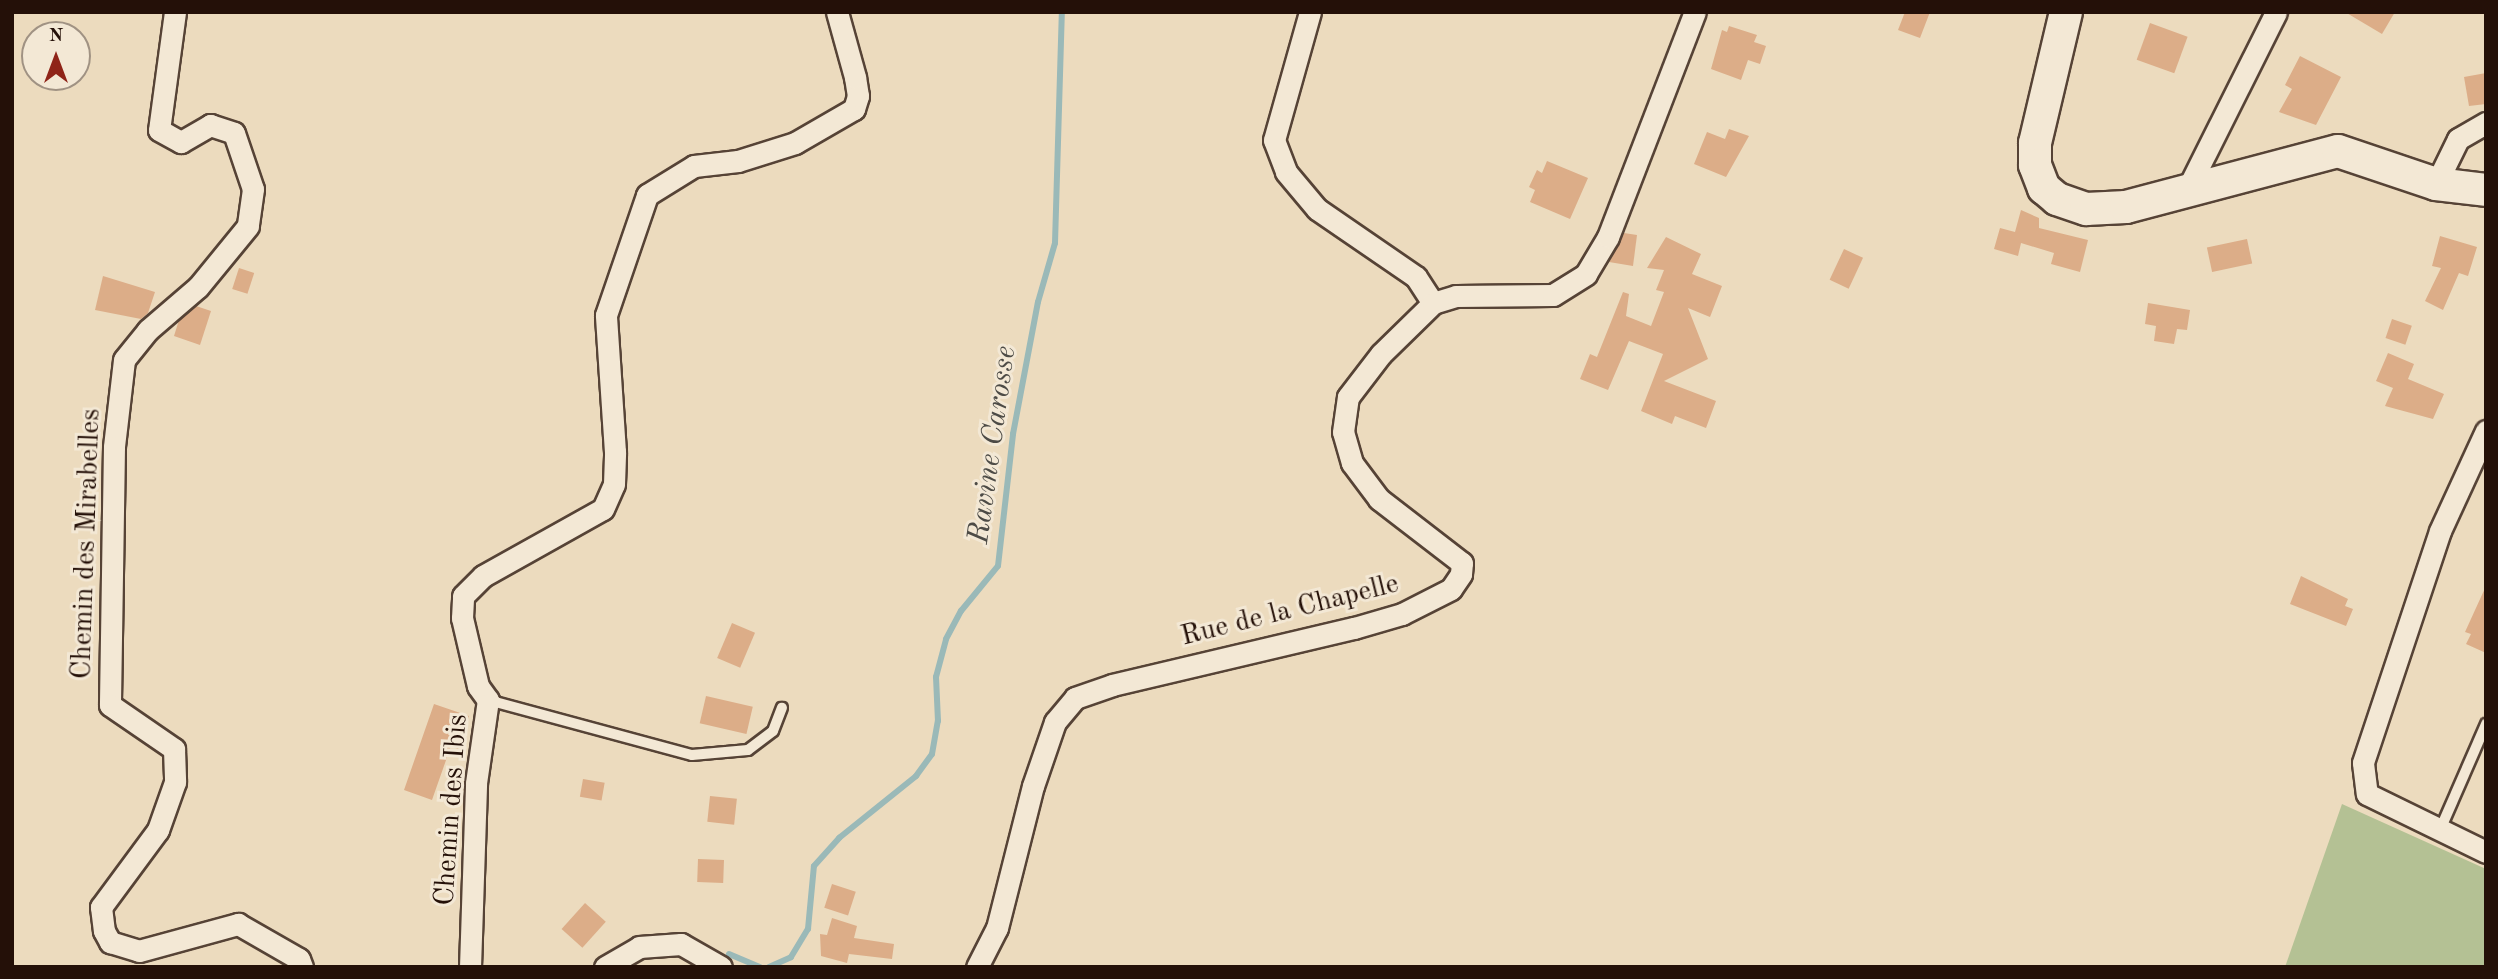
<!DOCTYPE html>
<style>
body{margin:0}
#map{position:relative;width:2498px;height:979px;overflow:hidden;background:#ecdbbe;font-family:"Old Standard TT",serif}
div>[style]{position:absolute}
.green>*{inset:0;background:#b4c194}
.stream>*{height:6px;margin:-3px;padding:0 3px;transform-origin:3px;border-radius:3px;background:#9ab9b8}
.building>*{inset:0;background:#dcad88;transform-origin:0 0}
.roads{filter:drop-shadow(2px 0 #564336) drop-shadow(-2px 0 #564336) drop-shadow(0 2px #564336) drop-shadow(0 -2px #564336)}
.service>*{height:10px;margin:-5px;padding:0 5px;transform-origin:5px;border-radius:5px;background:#f3e8d5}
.minor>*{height:21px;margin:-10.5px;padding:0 10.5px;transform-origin:10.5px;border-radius:10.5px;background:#f3e8d5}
.secondary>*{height:32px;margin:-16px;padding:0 16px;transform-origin:16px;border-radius:16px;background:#f3e8d5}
span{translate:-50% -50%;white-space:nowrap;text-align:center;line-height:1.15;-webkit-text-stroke:6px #f3e8d5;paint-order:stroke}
.street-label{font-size:28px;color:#241008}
.water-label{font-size:30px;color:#4d4b46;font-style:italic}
.frame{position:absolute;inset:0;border:14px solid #241008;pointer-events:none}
.north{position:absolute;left:21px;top:21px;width:70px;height:70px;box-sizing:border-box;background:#f3e8d5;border:2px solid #a09283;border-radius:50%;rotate:0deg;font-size:19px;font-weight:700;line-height:28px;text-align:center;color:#241008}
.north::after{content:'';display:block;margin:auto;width:24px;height:32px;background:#8f2418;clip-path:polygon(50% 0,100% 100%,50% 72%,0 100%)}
</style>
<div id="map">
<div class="green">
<div style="clip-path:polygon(2342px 804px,2486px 869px,2486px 967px,2285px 967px)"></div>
</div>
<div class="stream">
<div style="left:729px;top:954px;width:34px;rotate:23deg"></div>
<div style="left:769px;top:967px;width:24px;rotate:-24deg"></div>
<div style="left:791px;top:957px;width:33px;rotate:-59deg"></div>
<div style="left:808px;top:929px;width:63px;rotate:-84.6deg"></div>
<div style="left:814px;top:866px;width:38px;rotate:-48deg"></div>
<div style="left:839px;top:838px;width:99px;rotate:-38.8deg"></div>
<div style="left:916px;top:776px;width:27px;rotate:-54deg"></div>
<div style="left:932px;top:754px;width:34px;rotate:-80deg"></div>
<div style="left:938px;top:721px;width:44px;rotate:-92.6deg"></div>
<div style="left:936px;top:677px;width:39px;rotate:-75deg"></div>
<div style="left:946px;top:639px;width:32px;rotate:-62deg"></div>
<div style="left:961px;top:611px;width:58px;rotate:-50.6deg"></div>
<div style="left:998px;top:566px;width:133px;rotate:-83.5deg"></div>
<div style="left:1013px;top:434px;width:134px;rotate:-79.3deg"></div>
<div style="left:1038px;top:302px;width:61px;rotate:-73.9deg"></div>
<div style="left:1055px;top:243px;width:231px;rotate:-88.3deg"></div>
</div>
<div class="building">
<div style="clip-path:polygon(1905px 12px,1930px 12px,1920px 38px,1898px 30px)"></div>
<div style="clip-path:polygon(2345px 12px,2395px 12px,2382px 34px)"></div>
<div style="left:2150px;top:23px;width:40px;height:39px;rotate:20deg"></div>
<div style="clip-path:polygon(1729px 26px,1757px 35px,1754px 42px,1766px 46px,1760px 64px,1748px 60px,1741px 80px,1711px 69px,1722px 30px,1727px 32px)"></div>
<div style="clip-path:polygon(2300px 56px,2341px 77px,2316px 125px,2279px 112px,2292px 89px,2285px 85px)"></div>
<div style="clip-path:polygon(2486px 73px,2486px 104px,2469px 106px,2464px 77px)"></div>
<div style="clip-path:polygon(1729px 129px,1749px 136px,1726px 177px,1694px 164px,1707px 132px,1725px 139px)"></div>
<div style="clip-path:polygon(1547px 161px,1588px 178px,1570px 219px,1530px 202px,1535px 190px,1529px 187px,1537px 170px,1542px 173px)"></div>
<div style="clip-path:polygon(2021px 210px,2039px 218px,2039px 228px,2088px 240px,2080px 272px,2051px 264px,2054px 253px,2021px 243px,2018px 256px,1994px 249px,2000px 228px,2015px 232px)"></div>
<div style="clip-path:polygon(1624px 233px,1637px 235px,1633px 266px,1609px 262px)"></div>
<div style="clip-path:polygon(2440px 236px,2477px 247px,2468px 276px,2459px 273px,2443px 310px,2425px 301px,2441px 268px,2432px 266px)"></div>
<div style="clip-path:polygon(1666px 237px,1701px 254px,1692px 274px,1722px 286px,1710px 317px,1688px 308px,1708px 359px,1664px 381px,1716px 401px,1706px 428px,1675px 416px,1672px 424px,1641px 411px,1663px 354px,1629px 341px,1608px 390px,1580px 379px,1590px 354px,1597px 357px,1623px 292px,1629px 294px,1626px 316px,1651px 326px,1664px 292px,1656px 290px,1664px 270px,1647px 268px)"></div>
<div style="left:2247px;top:239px;width:25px;height:41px;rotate:78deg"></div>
<div style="left:1844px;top:249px;width:21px;height:34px;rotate:25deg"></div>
<div style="left:239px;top:268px;width:16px;height:22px;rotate:18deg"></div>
<div style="clip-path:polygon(103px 276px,155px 292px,148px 313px,141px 319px,95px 310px)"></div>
<div style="clip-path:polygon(2148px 303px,2190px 310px,2187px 330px,2177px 329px,2174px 344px,2154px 341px,2156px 326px,2145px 324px)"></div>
<div style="clip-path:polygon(196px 306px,211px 311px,200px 345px,174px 336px,179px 320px)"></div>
<div style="left:2392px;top:319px;width:21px;height:20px;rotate:19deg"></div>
<div style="clip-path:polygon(2388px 353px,2414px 364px,2408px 379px,2444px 394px,2433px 419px,2385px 406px,2393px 388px,2376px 381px)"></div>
<div style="clip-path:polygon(2301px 576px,2348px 599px,2345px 606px,2353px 609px,2346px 626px,2290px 604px)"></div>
<div style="clip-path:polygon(2486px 586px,2486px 653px,2466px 644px,2471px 634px,2465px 632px)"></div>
<div style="left:732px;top:623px;width:25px;height:38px;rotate:23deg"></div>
<div style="left:706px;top:696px;width:48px;height:28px;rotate:13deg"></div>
<div style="clip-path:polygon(434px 704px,469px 716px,458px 749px,451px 746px,432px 800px,404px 790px)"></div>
<div style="left:583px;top:779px;width:22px;height:18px;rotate:10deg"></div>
<div style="left:710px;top:796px;width:27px;height:26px;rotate:6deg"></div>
<div style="left:698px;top:859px;width:26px;height:23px;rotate:2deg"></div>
<div style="left:832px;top:884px;width:25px;height:25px;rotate:18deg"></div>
<div style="left:585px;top:903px;width:28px;height:35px;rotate:42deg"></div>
<div style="clip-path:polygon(832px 918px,857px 926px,854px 938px,894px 944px,892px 959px,849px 954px,847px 963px,821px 956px,820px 934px,827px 935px)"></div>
</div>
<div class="roads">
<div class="service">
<div style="left:488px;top:700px;width:211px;rotate:15.1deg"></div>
<div style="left:692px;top:755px;width:56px;rotate:-5.1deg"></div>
<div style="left:748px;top:750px;width:31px;rotate:-37deg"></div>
<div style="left:773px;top:731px;width:25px;rotate:-69deg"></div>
<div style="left:2440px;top:830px;width:116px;rotate:-66.5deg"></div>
</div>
<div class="minor">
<div style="left:175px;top:12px;width:119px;rotate:97.7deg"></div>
<div style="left:159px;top:130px;width:25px;rotate:29deg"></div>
<div style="left:181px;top:142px;width:34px;rotate:-30deg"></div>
<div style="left:210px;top:125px;width:25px;rotate:18deg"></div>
<div style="left:234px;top:133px;width:59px;rotate:71.3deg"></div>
<div style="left:253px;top:189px;width:37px;rotate:98deg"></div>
<div style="left:248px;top:226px;width:79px;rotate:129.3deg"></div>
<div style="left:198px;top:287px;width:66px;rotate:139.3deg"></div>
<div style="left:148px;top:330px;width:38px;rotate:129deg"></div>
<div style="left:124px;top:360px;width:88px;rotate:96.6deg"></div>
<div style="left:114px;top:447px;width:258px;rotate:90.9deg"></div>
<div style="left:110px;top:705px;width:78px;rotate:34.5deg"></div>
<div style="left:174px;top:749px;width:33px;rotate:88deg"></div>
<div style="left:175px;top:782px;width:51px;rotate:109.5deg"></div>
<div style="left:158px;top:830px;width:96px;rotate:126.5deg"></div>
<div style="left:101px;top:907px;width:24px;rotate:83deg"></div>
<div style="left:104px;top:931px;width:13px;rotate:61deg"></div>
<div style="left:110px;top:942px;width:30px;rotate:17deg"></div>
<div style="left:139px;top:951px;width:103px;rotate:-15.3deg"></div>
<div style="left:238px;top:924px;width:70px;rotate:29.8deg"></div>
<div style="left:299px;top:959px;width:9px;rotate:69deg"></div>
<div style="left:1310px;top:12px;width:133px;rotate:105.7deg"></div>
<div style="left:1274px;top:140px;width:34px;rotate:69deg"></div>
<div style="left:1286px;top:172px;width:48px;rotate:50deg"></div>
<div style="left:1317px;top:209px;width:120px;rotate:34.5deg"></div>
<div style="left:1416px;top:277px;width:31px;rotate:57deg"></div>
<div style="left:2436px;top:184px;width:50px;rotate:-63.9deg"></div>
<div style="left:2458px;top:139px;width:32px;rotate:-30deg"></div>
<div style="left:2185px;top:194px;width:203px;rotate:-63.4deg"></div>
<div style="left:2486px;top:431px;width:110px;rotate:114.7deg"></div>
<div style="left:2440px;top:531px;width:244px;rotate:108.4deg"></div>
<div style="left:2363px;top:763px;width:31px;rotate:83deg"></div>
<div style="left:2367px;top:794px;width:132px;rotate:26deg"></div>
<div style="left:470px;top:967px;width:184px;rotate:-88.1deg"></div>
<div style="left:476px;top:783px;width:84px;rotate:-81.8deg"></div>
<div style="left:488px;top:700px;width:17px;rotate:-126deg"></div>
<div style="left:478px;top:686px;width:70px;rotate:-103.2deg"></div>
<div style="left:462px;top:618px;width:22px;rotate:-87deg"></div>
<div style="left:463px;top:596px;width:28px;rotate:-45deg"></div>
<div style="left:483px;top:576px;width:137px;rotate:-29.2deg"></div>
<div style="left:603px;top:509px;width:27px;rotate:-66deg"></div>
<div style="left:614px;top:484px;width:32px;rotate:-88deg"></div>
<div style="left:615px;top:452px;width:137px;rotate:-93.8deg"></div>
<div style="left:606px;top:315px;width:127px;rotate:-71.1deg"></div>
<div style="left:647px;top:195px;width:55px;rotate:-31.7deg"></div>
<div style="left:694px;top:166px;width:44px;rotate:-6.5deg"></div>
<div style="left:738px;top:161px;width:60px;rotate:-17.5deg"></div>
<div style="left:795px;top:143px;width:68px;rotate:-30deg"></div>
<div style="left:854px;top:109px;width:14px;rotate:-73deg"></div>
<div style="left:858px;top:96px;width:19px;rotate:-99deg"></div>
<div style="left:855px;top:77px;width:67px;rotate:-105.5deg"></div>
<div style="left:605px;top:967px;width:39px;rotate:-30deg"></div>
<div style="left:639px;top:947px;width:42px;rotate:-4.1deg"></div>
<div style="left:681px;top:944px;width:46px;rotate:29.9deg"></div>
<div style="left:977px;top:967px;width:44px;rotate:-62.9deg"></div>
<div style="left:997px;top:928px;width:146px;rotate:-75.8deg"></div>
<div style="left:1033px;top:786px;width:68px;rotate:-71deg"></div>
<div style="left:1055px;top:722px;width:31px;rotate:-50deg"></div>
<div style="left:1075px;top:698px;width:39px;rotate:-19deg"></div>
<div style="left:1112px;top:685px;width:249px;rotate:-13.3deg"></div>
<div style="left:1354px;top:628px;width:50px;rotate:-16.3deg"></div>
<div style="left:1402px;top:614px;width:55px;rotate:-27deg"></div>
<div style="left:1451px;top:589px;width:18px;rotate:-56deg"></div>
<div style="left:1461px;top:574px;width:11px;rotate:-85deg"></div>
<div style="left:1462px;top:563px;width:105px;rotate:-142.4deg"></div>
<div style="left:1379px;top:499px;width:45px;rotate:-126.9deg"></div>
<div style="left:1352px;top:463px;width:32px;rotate:-106deg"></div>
<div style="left:1343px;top:432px;width:35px;rotate:-82deg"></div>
<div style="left:1348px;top:397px;width:54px;rotate:-52.5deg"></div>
<div style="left:1381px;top:354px;width:73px;rotate:-44.4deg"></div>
<div style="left:1433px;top:303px;width:24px;rotate:-17deg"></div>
<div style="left:1456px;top:296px;width:97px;rotate:-0.6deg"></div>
<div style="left:1553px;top:295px;width:39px;rotate:-32deg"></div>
<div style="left:1586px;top:274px;width:43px;rotate:-59.3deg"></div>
<div style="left:1608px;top:237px;width:241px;rotate:-68.9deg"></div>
</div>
<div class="secondary">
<div style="left:2066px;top:12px;width:135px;rotate:103.3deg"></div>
<div style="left:2035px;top:143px;width:22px;rotate:90deg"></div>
<div style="left:2035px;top:165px;width:25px;rotate:69deg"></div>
<div style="left:2044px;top:188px;width:17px;rotate:40deg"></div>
<div style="left:2057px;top:199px;width:31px;rotate:19deg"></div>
<div style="left:2086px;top:209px;width:40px;rotate:-2.9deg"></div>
<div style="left:2126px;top:207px;width:219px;rotate:-14.8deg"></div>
<div style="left:2338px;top:151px;width:103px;rotate:18.6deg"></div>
<div style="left:2436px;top:184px;width:50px;rotate:6.8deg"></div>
</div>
</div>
<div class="street-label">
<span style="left:87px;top:544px;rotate:-88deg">Chemin des Mirabelles</span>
<span style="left:1290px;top:611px;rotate:-14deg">Rue de la Chapelle</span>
<span style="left:452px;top:810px;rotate:-86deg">Chemin des Ibis</span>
</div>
<div class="water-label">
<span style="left:993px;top:445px;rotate:-82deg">Ravine Carosse</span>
</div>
<div class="frame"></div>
<div class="north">N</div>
</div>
